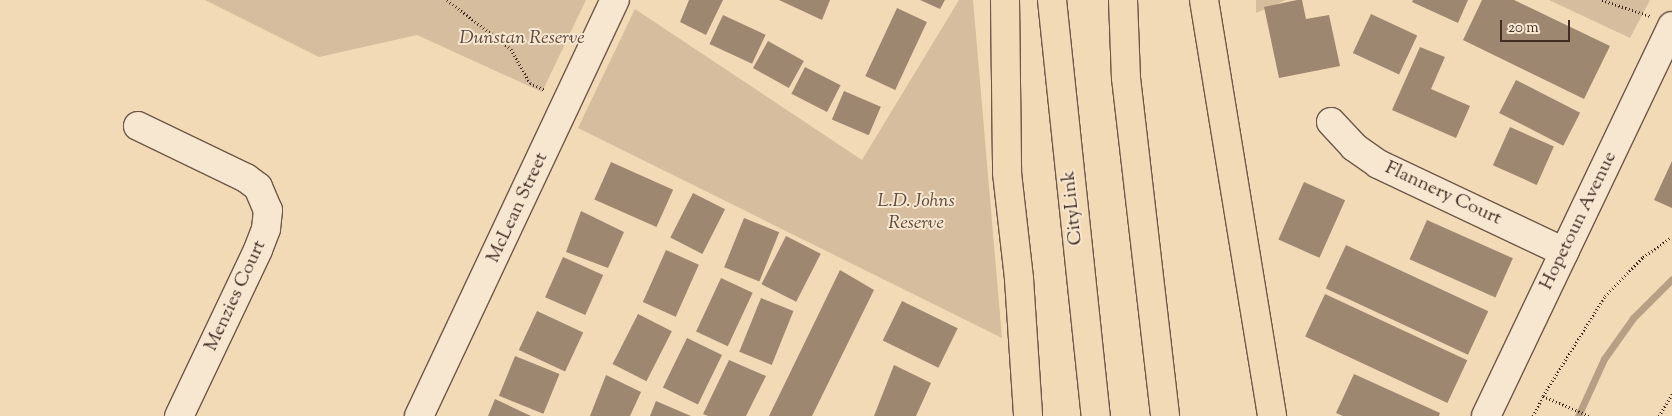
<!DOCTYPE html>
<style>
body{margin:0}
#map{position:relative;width:1672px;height:416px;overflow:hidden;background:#f3dab6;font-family:"Sorts Mill Goudy",serif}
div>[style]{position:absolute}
.green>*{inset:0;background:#d5bd9d}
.stream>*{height:7px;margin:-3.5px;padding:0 3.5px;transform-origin:3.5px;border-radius:3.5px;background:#b79f85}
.building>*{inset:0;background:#9e8770;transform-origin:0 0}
.path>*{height:3px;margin-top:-1.5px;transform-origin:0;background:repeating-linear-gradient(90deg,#422d25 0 1px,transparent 0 3.5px)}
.roads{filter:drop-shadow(1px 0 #6e5849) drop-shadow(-1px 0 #6e5849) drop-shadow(0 1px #6e5849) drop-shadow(0 -1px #6e5849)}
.minor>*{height:28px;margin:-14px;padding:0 14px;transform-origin:14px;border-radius:14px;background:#f7e7d0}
.highway>*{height:28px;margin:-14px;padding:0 14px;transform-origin:14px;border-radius:14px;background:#f3dab6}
span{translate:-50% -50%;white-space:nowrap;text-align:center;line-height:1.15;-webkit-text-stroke:4px #f7e7d0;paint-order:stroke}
.park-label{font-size:19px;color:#5f4a3d;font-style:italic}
.street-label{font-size:19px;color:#422d25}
.scale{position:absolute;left:1500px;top:20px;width:70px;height:22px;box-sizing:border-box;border:2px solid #422d25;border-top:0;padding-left:6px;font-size:15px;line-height:18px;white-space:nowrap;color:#422d25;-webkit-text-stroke:4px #f7e7d0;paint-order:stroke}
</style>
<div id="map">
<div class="green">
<div style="clip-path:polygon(205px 0,586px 0,542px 92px,417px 35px,319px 57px)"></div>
<div style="clip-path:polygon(959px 0,973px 0,1002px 338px,578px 128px,635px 9px,862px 160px)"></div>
<div style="clip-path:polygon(1256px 0,1286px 0,1256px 13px)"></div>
<div style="clip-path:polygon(1549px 0,1650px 0,1630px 38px)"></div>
</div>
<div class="stream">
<div style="left:1578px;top:416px;width:63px;rotate:-65.5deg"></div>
<div style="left:1604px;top:359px;width:50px;rotate:-54.7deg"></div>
<div style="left:1633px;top:318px;width:55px;rotate:-45deg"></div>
</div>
<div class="building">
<div style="clip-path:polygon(689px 0,723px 0,706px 35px,680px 22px)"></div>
<div style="clip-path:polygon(779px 0,830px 0,822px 20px)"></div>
<div style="clip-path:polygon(920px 0,945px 0,940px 9px)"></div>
<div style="clip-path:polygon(1297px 0,1302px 0,1306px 19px,1329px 15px,1340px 66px,1279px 78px,1264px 7px)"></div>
<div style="clip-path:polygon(1413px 0,1468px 0,1458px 23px,1412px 2px)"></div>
<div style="clip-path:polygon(1482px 0,1514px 0,1610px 46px,1584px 99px,1463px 40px)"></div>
<div style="left:897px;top:8px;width:33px;height:75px;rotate:25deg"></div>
<div style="left:1371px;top:14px;width:51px;height:43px;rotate:25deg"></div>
<div style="left:723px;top:15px;width:47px;height:32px;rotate:25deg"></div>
<div style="left:768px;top:41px;width:41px;height:31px;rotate:29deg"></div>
<div style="clip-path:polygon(1420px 47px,1445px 57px,1431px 89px,1470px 106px,1456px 138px,1392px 110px)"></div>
<div style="left:805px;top:67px;width:40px;height:30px;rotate:27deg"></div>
<div style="left:1516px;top:80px;width:72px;height:37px;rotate:27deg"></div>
<div style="left:844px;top:91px;width:40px;height:31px;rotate:23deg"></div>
<div style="left:1510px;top:127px;width:48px;height:42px;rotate:24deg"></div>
<div style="clip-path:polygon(1672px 161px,1672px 208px,1654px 200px)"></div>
<div style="left:611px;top:162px;width:68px;height:41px;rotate:24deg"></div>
<div style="left:1304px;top:182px;width:45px;height:63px;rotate:24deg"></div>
<div style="left:693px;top:193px;width:36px;height:50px;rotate:27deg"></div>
<div style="clip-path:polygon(581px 211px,624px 232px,608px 268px,566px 252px)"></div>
<div style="left:744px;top:218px;width:38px;height:53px;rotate:22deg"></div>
<div style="left:1427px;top:220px;width:94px;height:43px;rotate:24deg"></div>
<div style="left:786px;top:236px;width:39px;height:54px;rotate:27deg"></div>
<div style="left:1346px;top:245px;width:157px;height:48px;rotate:25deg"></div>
<div style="left:666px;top:250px;width:36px;height:57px;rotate:24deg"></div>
<div style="left:563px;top:257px;width:44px;height:44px;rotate:24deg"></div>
<div style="clip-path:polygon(840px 270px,874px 290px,812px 416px,769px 416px)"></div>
<div style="left:721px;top:278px;width:35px;height:59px;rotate:25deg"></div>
<div style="left:1325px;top:294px;width:157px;height:47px;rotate:25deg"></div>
<div style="left:761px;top:298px;width:35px;height:58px;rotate:22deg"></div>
<div style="left:902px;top:301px;width:62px;height:44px;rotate:26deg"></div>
<div style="left:537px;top:311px;width:51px;height:43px;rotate:25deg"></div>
<div style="left:638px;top:314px;width:38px;height:56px;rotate:27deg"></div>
<div style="left:687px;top:338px;width:39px;height:55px;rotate:26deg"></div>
<div style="left:515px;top:356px;width:48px;height:43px;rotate:22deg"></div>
<div style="clip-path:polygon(729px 360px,766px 376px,746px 416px,708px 416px,703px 414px)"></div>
<div style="clip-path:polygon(894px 365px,931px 383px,916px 416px,874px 416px)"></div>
<div style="clip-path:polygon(1354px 374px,1440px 413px,1439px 416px,1343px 416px,1336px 413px)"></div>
<div style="clip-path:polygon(606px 375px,641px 392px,630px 416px,590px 416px)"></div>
<div style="clip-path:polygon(495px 399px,531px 416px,488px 416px)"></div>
<div style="clip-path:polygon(656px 401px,691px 416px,650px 416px)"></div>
</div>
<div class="path">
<div style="left:447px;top:0;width:81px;rotate:37.4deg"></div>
<div style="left:511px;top:49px;width:39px;rotate:61deg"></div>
<div style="left:530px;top:83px;width:17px;rotate:25deg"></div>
<div style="left:1602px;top:0;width:51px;rotate:18.4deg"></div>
<div style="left:1543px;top:396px;width:118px;rotate:-58.2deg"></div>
<div style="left:1605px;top:296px;width:54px;rotate:-45.7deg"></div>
<div style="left:1643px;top:257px;width:35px;rotate:-35deg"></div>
<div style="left:1533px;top:416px;width:22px;rotate:-63deg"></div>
<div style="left:1543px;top:396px;width:51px;rotate:23.1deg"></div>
<div style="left:1659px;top:416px;width:26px;rotate:-59deg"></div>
</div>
<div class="roads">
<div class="minor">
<div style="left:1331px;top:122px;width:34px;rotate:47deg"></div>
<div style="left:1354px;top:147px;width:29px;rotate:35deg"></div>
<div style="left:1378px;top:164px;width:206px;rotate:25.3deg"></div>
<div style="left:138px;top:126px;width:120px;rotate:25.7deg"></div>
<div style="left:246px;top:178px;width:15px;rotate:37deg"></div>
<div style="left:258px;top:187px;width:25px;rotate:67deg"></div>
<div style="left:268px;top:210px;width:19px;rotate:96deg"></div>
<div style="left:266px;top:229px;width:22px;rotate:111deg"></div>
<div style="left:258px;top:250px;width:184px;rotate:115.4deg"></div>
<div style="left:419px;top:416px;width:460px;rotate:-64.8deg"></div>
<div style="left:1486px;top:416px;width:432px;rotate:-64.5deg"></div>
</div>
<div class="highway">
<div style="left:1005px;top:0;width:173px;rotate:89.3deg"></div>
<div style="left:1007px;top:173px;width:107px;rotate:83.5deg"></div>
<div style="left:1019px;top:279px;width:137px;rotate:86.2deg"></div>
<div style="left:1052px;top:0;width:418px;rotate:84deg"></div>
<div style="left:1123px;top:0;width:78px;rotate:87.8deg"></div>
<div style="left:1126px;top:78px;width:340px;rotate:83.4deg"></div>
<div style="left:1204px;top:0;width:422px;rotate:80.7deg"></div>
</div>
</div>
<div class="park-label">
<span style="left:522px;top:39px">Dunstan Reserve</span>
<span style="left:916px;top:213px">L.D. Johns<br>Reserve</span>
</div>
<div class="street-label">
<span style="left:1443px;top:194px;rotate:25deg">Flannery Court</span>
<span style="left:518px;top:208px;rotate:-65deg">McLean Street</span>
<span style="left:1073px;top:208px;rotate:-96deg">CityLink</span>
<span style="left:1579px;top:221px;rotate:-64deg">Hopetoun Avenue</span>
<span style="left:236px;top:296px;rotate:-65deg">Menzies Court</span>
</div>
<div class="scale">20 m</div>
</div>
